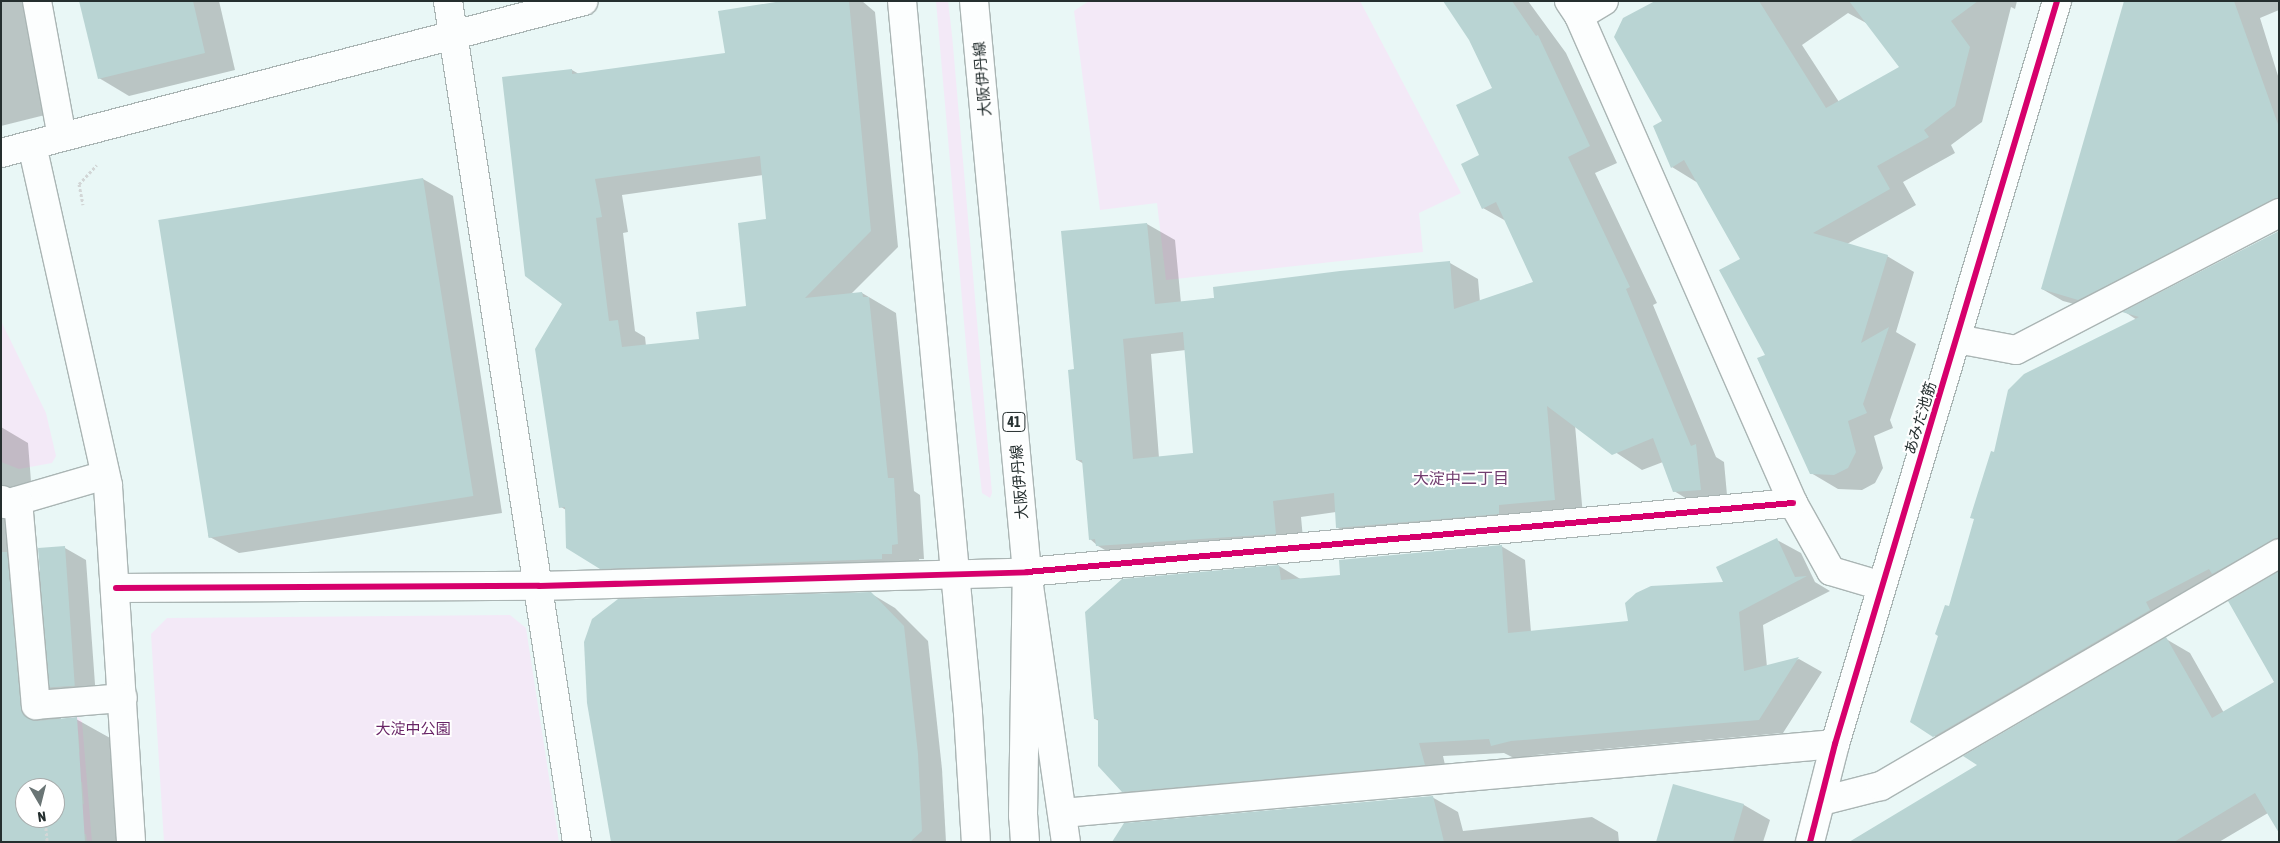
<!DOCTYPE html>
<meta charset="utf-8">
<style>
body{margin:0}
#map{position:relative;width:2280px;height:843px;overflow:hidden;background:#e9f7f6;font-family:"Asap Condensed","Noto Sans JP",sans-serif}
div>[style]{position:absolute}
.green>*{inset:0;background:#f3e9f7}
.shadow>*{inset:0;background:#0003}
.building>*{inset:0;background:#b9d4d3;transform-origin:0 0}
.path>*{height:3px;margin-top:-1.5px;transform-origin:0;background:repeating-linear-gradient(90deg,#d2d6d6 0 2.5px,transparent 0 5px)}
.roads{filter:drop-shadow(1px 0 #aab5b4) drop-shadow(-1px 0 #aab5b4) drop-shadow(0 1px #aab5b4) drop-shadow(0 -1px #aab5b4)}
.minor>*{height:28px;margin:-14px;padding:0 14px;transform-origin:14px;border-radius:14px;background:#fcfefe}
.major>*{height:28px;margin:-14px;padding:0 14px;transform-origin:14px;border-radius:14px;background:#fcfefe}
.highway>*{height:28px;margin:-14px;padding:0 14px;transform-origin:14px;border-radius:14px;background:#fcfefe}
.cycleway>*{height:6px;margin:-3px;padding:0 3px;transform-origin:3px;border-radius:3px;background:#d6006c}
span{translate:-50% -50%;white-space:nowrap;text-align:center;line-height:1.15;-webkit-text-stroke:4px #fff;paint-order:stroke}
.shield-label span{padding:1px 4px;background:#fff;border:1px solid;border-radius:4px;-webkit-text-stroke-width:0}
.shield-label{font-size:14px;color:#252f2f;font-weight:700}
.street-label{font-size:15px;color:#252f2f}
.park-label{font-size:15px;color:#682466}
.neighbourhood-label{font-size:16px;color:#723e70}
.frame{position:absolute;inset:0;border:2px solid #252f2f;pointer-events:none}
.north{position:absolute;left:15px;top:778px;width:50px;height:50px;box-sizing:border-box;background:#fff;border:1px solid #a8acac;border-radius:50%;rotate:172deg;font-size:14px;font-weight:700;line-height:20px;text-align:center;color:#252f2f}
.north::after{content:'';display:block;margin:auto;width:18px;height:22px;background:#6a7575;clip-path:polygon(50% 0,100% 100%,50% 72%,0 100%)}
</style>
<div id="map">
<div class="green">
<div style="clip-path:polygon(936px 1px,948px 1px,952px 35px,992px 493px,990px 498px,982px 493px,968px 368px)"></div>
<div style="clip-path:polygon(1089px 1px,1360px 1px,1461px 193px,1419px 213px,1423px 252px,1166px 280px,1157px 203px,1100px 210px,1074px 11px)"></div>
<div style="clip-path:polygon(1px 321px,46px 413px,56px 456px,52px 463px,19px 469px,1px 462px)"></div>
<div style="clip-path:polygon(510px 615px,526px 628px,559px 842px,164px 842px,151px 634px,167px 618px)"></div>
<div style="clip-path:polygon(71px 717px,78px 717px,82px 721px,92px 842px,87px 842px,86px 834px,66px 836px,63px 806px,84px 804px,82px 782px,61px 784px,59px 753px,80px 752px,78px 731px,60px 732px)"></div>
</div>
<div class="shadow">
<div style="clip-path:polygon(1px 1px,41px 1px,69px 109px,1px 126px)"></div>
<div style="clip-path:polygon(80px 1px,219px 1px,235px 70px,129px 96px,99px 78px)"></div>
<div style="clip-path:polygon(evenodd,790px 1px,862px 1px,875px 12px,898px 247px,851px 294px,862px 293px,896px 313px,914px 491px,920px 495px,924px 559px,919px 559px,919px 569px,628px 583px,600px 568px,566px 510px,561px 507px,572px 70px,579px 74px,726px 54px,790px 1px,763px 175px,767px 220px,747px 307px,701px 340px,646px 346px,645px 337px,635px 331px,623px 233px,628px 232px,622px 195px,763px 175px)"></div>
<div style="clip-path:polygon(evenodd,1444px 1px,1528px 1px,1566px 53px,1617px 163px,1595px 173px,1657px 303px,1653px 305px,1716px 457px,1724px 462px,1728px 506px,1702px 508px,1674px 491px,1663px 462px,1642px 470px,1575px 425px,1583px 516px,1366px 544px,1338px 528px,1336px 512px,1301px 517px,1304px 549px,1126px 562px,1098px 546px,1090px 539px,1084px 464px,1077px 460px,1075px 370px,1147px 224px,1175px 240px,1181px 303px,1450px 263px,1478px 279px,1480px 302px,1535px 282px,1506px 221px,1483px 208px,1481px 155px,1493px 89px,1470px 39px,1444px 1px,1186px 350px,1195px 455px,1159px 458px,1151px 354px,1186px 350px)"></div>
<div style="clip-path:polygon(evenodd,1657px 1px,2017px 1px,2015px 9px,2011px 7px,1982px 122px,1951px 145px,1955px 153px,1903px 182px,1916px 205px,1847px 244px,1887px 256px,1914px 272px,1896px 332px,1916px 344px,1890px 420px,1893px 428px,1874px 436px,1883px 468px,1875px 483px,1862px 490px,1838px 489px,1811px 473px,1767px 355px,1742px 260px,1698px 183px,1672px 167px,1663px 122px,1657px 1px,1848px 13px,1868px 24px,1901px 68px,1839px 102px,1802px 45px,1848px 13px)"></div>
<div style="clip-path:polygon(2126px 1px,2279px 1px,2279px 10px,2260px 18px,2279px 79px,2279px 203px,2100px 311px,2063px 301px,2042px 289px)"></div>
<div style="clip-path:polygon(423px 179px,453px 196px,502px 513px,239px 553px,208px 536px)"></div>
<div style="clip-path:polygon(2279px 234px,2279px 558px,1955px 748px,1934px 736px,1950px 608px,1995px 453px,2137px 320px,2125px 312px)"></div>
<div style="clip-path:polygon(evenodd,1px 427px,28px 443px,38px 571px,41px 573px,65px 548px,86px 560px,96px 698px,59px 692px,61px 719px,76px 719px,119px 743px,126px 842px,1px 842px,1px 427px,25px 788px,55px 788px,55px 818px,25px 818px,25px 788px)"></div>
<div style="clip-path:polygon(1777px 540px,1801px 553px,1815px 582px,1830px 591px,1763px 625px,1767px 667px,1799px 659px,1822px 672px,1783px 733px,1536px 755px,1516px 759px,1504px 753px,1443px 756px,1448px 778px,1147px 805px,1123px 791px,1099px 721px,1095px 719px,1279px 566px,1302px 580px,1341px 576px,1501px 546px,1525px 560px,1531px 632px,1630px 622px,1725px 583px)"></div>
<div style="clip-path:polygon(2279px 573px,2279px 824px,2268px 813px,2219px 842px,1883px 842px,1979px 765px,2166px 639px,2190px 653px,2224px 713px,2276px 683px)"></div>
<div style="clip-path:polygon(870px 593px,895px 608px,928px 641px,942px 769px,946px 842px,612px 842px)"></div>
<div style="clip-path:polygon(1674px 785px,1744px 805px,1770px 820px,1763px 842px,1658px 842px)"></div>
<div style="clip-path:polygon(1432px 797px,1458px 812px,1463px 831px,1592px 817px,1618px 832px,1619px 842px,1113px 842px)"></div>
</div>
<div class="building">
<div style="clip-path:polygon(79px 1px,193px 1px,205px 53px,98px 79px)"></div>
<div style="clip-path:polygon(evenodd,782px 1px,849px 1px,871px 231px,805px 298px,862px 292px,863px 297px,869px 297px,888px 478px,894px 478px,898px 544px,892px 545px,892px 554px,882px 554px,882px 559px,600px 569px,566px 548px,565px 507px,559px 508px,535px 349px,562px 304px,525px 276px,502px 77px,572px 69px,572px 74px,725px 53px,718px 11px,782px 1px,760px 156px,766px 219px,738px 223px,746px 306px,696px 312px,699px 339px,622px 347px,618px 320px,609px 321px,596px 218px,602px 217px,595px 179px,760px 156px)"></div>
<div style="clip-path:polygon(evenodd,1443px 1px,1512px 1px,1536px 36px,1538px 35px,1590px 146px,1568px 157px,1630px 287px,1626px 289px,1691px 446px,1696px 444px,1701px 490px,1673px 492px,1653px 438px,1612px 455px,1547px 406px,1555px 500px,1499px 505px,1499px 514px,1336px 528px,1334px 493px,1273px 501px,1276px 534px,1096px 546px,1095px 539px,1089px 540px,1082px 460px,1076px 460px,1068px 370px,1074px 369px,1061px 231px,1147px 223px,1155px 304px,1214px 298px,1213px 287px,1340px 271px,1450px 261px,1454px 309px,1533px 282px,1496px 202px,1482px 209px,1461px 164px,1479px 155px,1456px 105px,1492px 88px,1469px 40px,1443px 1px,1183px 332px,1193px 453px,1133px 459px,1123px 339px,1183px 332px)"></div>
<div style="clip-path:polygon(1655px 1px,1759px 1px,1826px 108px,1899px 67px,1849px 1px,1978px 1px,1951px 21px,1970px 47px,1955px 106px,1924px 130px,1929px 137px,1877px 166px,1890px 189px,1813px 233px,1888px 255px,1861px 343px,1889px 327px,1863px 404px,1867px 413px,1848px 421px,1856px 452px,1848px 468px,1834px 475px,1810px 474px,1757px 358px,1765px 355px,1719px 270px,1740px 259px,1684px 160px,1671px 168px,1653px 126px,1662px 121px,1614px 37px,1623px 18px)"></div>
<div style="clip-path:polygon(2124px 1px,2234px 1px,2279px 127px,2279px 198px,2078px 300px,2041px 289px)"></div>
<div style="left:423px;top:178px;width:322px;height:268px;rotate:81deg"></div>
<div style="clip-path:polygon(2279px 231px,2279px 537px,2212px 574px,2209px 569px,2146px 602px,2150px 610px,1933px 737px,1910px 722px,1938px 636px,1935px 634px,1945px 605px,1949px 606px,1974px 519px,1970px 518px,1991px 451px,1994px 452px,2008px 390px,2024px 374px,2139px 317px,2122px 312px)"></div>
<div style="clip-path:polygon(1777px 538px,1795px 577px,1807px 576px,1739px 612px,1744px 671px,1799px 657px,1759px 720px,1511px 741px,1491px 746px,1489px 739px,1419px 743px,1425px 765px,1122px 792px,1098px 766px,1098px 719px,1094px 719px,1085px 612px,1122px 579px,1279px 565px,1281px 580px,1340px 575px,1339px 560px,1502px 545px,1508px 633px,1628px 621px,1625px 603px,1636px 593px,1651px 586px,1723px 582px,1716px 567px)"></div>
<div style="left:65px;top:546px;width:140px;height:27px;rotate:86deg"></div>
<div style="clip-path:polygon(evenodd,1px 552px,7px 552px,23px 714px,37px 721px,77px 717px,85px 842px,1px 842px,1px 552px,25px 788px,55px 788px,55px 818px,25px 818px,25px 788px)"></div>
<div style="clip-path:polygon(2279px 571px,2279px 833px,2255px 793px,2174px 842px,1849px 842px,1977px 765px,1963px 756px,2166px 637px,2212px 718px,2274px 682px,2228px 601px)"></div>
<div style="clip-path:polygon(871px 592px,904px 626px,918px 754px,922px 831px,910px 842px,611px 842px,587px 703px,584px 642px,592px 619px,618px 599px)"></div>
<div style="clip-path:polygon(1673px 784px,1744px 804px,1733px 842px,1656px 842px)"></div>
<div style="clip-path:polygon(1433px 796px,1444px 842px,1112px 842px,1124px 823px)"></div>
</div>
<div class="path">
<div style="left:79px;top:184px;width:21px;rotate:79deg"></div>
<div style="left:79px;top:184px;width:26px;rotate:-47deg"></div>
<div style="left:45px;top:818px;width:24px;rotate:85deg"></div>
</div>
<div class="roads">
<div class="minor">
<div style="left:37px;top:1px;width:138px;rotate:79.6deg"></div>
<div style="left:448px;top:1px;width:851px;rotate:81.28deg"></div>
<div style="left:1569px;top:1px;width:18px;rotate:56deg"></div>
<div style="left:1579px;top:16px;width:532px;rotate:66.28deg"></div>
<div style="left:1793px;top:503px;width:78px;rotate:60.8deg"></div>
<div style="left:1831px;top:571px;width:53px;rotate:16.4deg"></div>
<div style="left:1579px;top:16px;width:29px;rotate:-31deg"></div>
<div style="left:32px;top:145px;width:349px;rotate:77.4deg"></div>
<div style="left:108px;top:486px;width:357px;rotate:86.3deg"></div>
<div style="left:1px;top:153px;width:602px;rotate:-14.61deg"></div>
<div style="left:1957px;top:339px;width:60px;rotate:10.6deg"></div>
<div style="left:2016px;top:350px;width:297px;rotate:-27.5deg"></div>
<div style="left:2px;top:500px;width:6px;rotate:45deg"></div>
<div style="left:6px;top:504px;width:103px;rotate:-16.3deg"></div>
<div style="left:18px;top:501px;width:205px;rotate:85deg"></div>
<div style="left:36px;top:705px;width:87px;rotate:-4.6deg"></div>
<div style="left:116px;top:588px;width:423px;rotate:-0.3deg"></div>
<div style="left:539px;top:586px;width:488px;rotate:-1.6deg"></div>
<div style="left:1027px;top:572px;width:769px;rotate:-5.15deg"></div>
<div style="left:1822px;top:801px;width:61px;rotate:-14.3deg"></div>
<div style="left:1881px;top:786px;width:461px;rotate:-30.3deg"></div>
<div style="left:1063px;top:813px;width:775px;rotate:-5.11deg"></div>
<div style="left:1810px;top:842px;width:101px;rotate:-75.7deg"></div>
<div style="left:1835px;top:744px;width:775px;rotate:-73.36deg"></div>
</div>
<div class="major">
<div style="left:902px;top:1px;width:715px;rotate:84.7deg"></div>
<div style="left:968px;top:713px;width:129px;rotate:86.5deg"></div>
<div style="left:974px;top:1px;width:573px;rotate:84.7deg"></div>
<div style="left:1027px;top:572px;width:273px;rotate:81.8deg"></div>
</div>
<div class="highway">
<div style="left:1025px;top:842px;width:26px;rotate:-94deg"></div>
<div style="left:1023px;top:816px;width:244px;rotate:-89.1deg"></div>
</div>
</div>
<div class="cycleway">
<div style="left:116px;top:588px;width:423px;rotate:-0.3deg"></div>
<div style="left:539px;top:586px;width:488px;rotate:-1.6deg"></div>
<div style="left:1027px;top:572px;width:769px;rotate:-5.15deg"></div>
<div style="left:1810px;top:842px;width:101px;rotate:-75.7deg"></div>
<div style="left:1835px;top:744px;width:775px;rotate:-73.36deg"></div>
</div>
<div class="shield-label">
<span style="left:1014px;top:422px">41</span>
</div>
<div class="street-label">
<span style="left:982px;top:79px;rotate:-95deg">大阪伊丹線</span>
<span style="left:1920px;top:418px;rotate:-73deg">あみだ池筋</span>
<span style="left:1019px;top:482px;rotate:-95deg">大阪伊丹線</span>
</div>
<div class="park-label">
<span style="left:413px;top:729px">大淀中公園</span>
</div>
<div class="neighbourhood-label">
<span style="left:1461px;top:478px">大淀中二丁目</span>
</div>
<div class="frame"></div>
<div class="north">N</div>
</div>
